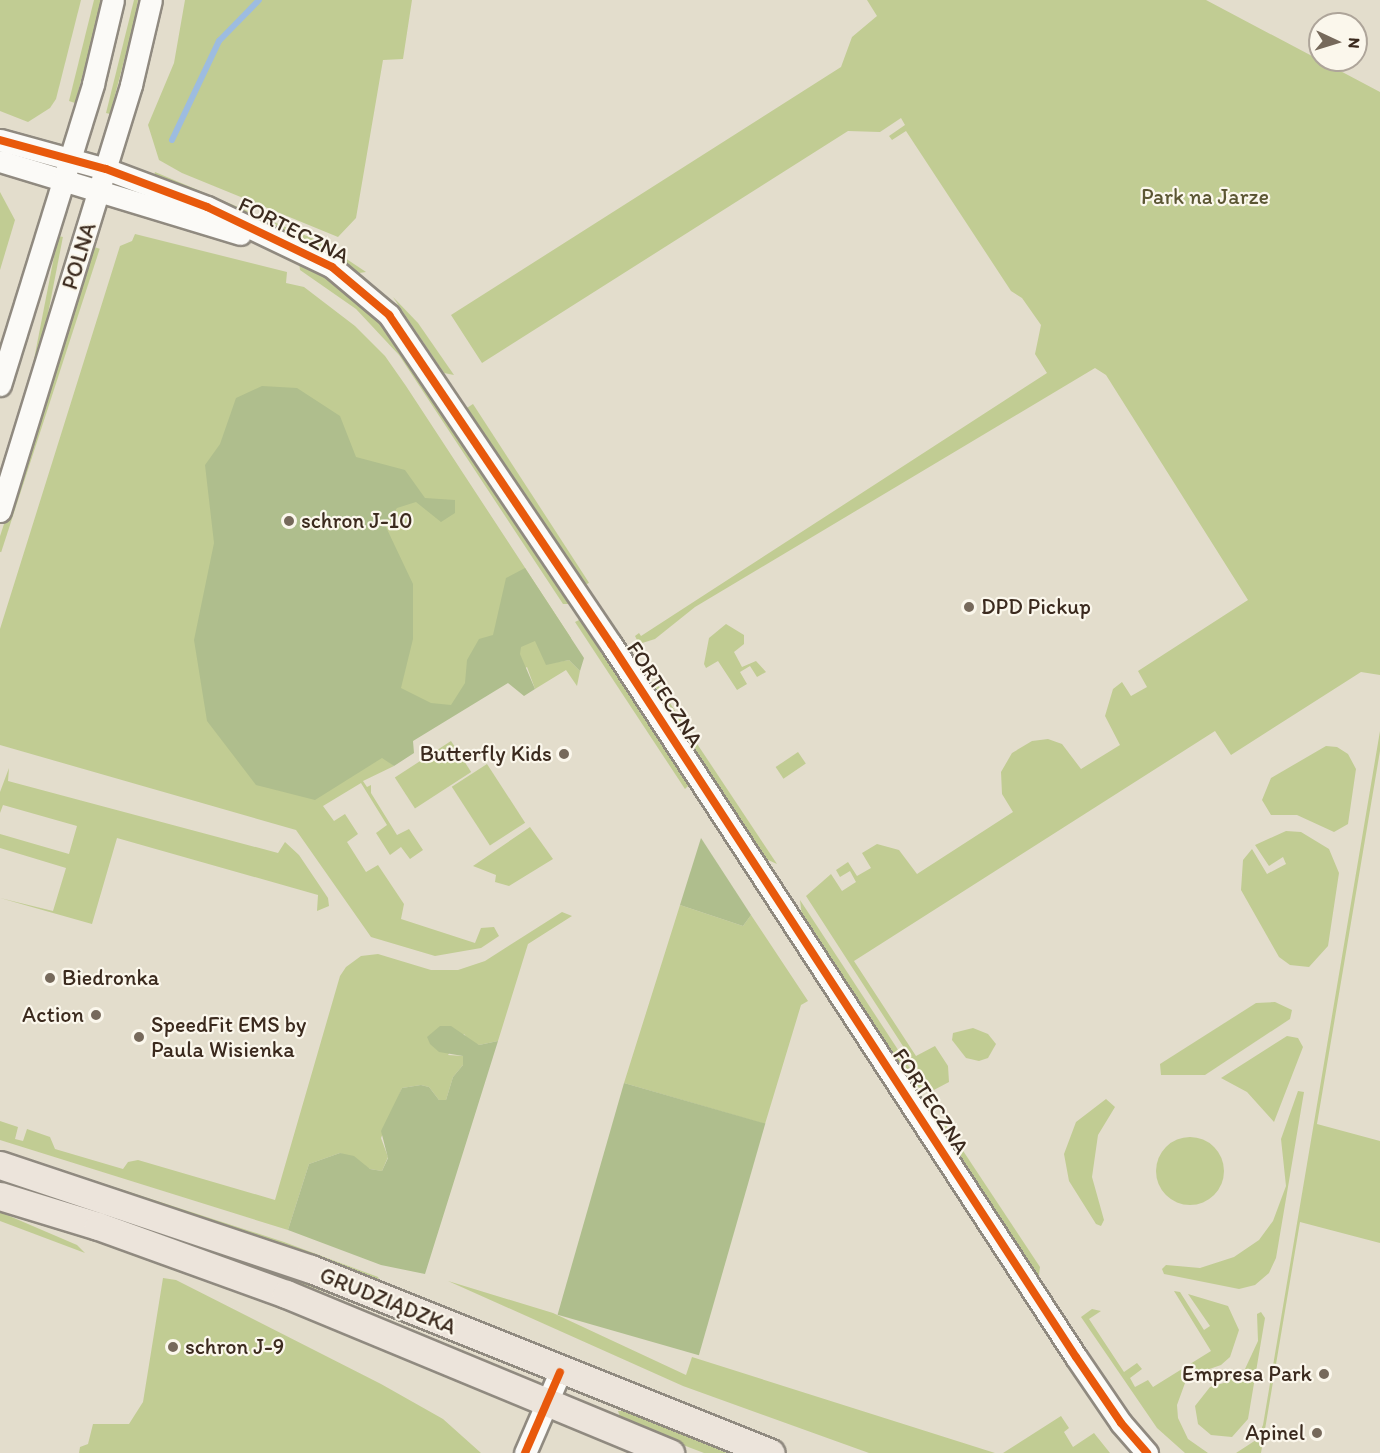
<!DOCTYPE html>
<meta charset="utf-8">
<style>
body{margin:0}
#map{position:relative;width:1380px;height:1453px;overflow:hidden;background:#e3ddcc;font-family:Itim,sans-serif}
div>[style]{position:absolute}
.green>*{inset:0;background:#c1cc93;transform-origin:0 0}
.round{border-radius:50%}
.forest>*{inset:0;background:#afbe8d;transform-origin:0 0}
.stream>*{height:6px;margin:-3px;padding:0 3px;transform-origin:3px;border-radius:3px;background:#9dbce0}
.roads{filter:drop-shadow(2px 0 #908a80) drop-shadow(-2px 0 #908a80) drop-shadow(0 2px #908a80) drop-shadow(0 -2px #908a80)}
.minor>*{height:21px;margin:-10.5px;padding:0 10.5px;transform-origin:10.5px;border-radius:10.5px;background:#fbfaf7}
.major>*{height:27px;margin:-13.5px;padding:0 13.5px;transform-origin:13.5px;border-radius:13.5px;background:#ece4db}
.cycleway>*{height:8px;margin:-4px;padding:0 4px;transform-origin:4px;border-radius:4px;background:#e8590c}
.dots>*{width:16px;height:16px;translate:-50% -50%;box-sizing:border-box;border:3px solid #fbf7ec;border-radius:50%}
span{translate:-50% -50%;white-space:nowrap;text-align:center;line-height:1.15;-webkit-text-stroke:4.5px #fbf7ec;paint-order:stroke}
.park-label{font-size:22px;color:#5b5633}
.street-label{font-size:22px;color:#3b2a1e}
.poi-label{font-size:22px;color:#3b2a1e}
.left{translate:0 -50%;text-align:left}
.right{translate:-100% -50%;text-align:right}
.north{position:absolute;left:1308px;top:12px;width:60px;height:60px;box-sizing:border-box;background:#fbf7ec;border:2px solid #aea59a;border-radius:50%;rotate:94deg;font-size:16px;font-weight:700;line-height:24px;text-align:center;color:#3b2a1e}
.north::after{content:'';display:block;margin:auto;width:21px;height:27px;background:#76695b;clip-path:polygon(50% 0,100% 100%,50% 72%,0 100%)}
</style>
<div id="map">
<div class="green">
<div style="clip-path:polygon(0 0,81px 0,56px 99px,50px 108px,28px 122px,0 111px)"></div>
<div style="clip-path:polygon(94px 0,101px 0,96px 26px,75px 103px,69px 101px)"></div>
<div style="clip-path:polygon(134px 0,138px 0,135px 19px,110px 114px,106px 113px)"></div>
<div style="clip-path:polygon(185px 0,412px 0,403px 59px,383px 60px,356px 218px,338px 237px,182px 173px,159px 160px,148px 125px,174px 63px)"></div>
<div style="clip-path:polygon(867px 0,1206px 0,1380px 92px,1380px 675px,1361px 672px,1231px 755px,1215px 731px,854px 961px,916px 1056px,935px 1046px,948px 1066px,949px 1082px,932px 1091px,806px 896px,831px 874px,842px 891px,856px 882px,850px 871px,840px 877px,836px 870px,848px 862px,857px 876px,871px 868px,862px 853px,877px 844px,899px 850px,917px 874px,1013px 812px,1002px 794px,1001px 772px,1012px 753px,1032px 741px,1048px 739px,1062px 744px,1081px 769px,1120px 745px,1105px 716px,1113px 689px,1122px 682px,1131px 696px,1147px 687px,1138px 671px,1248px 600px,1106px 375px,1095px 368px,695px 607px,655px 639px,639px 644px,635px 636px,639px 633px,641px 636px,1047px 373px,1035px 354px,1041px 325px,1022px 298px,1011px 291px,906px 131px,892px 140px,889px 136px,905px 125px,901px 118px,880px 132px,848px 131px,482px 363px,451px 315px,841px 67px,852px 37px,877px 16px)"></div>
<div style="clip-path:polygon(155px 172px,321px 242px,366px 272px,359px 273px,303px 240px,154px 176px)"></div>
<div style="clip-path:polygon(0 192px,15px 220px,0 270px)"></div>
<div style="clip-path:polygon(135px 234px,287px 272px,286px 283px,304px 287px,355px 326px,385px 356px,406px 386px,571px 638px,546px 664px,569px 660px,580px 671px,577px 686px,566px 670px,535px 689px,527px 667px,383px 757px,394px 766px,363px 781px,367px 787px,371px 785px,371px 793px,397px 835px,409px 829px,423px 850px,410px 859px,401px 847px,390px 855px,376px 833px,387px 825px,361px 783px,323px 806px,334px 821px,345px 814px,358px 834px,347px 842px,366px 872px,378px 865px,404px 904px,401px 919px,475px 943px,481px 928px,494px 927px,499px 936px,481px 948px,435px 956px,371px 937px,296px 830px,0 745px,0 629px,120px 246px,132px 241px)"></div>
<div style="left:58px;top:236px;width:5px;height:198px;rotate:11deg"></div>
<div style="left:94px;top:247px;width:6px;height:319px;rotate:18deg"></div>
<div style="clip-path:polygon(299px 262px,333px 281px,392px 335px,572px 604px,563px 604px,399px 355px,356px 309px,300px 270px)"></div>
<div style="clip-path:polygon(393px 297px,418px 323px,454px 375px,444px 373px)"></div>
<div style="left:473px;top:404px;width:213px;height:17px;rotate:57deg"></div>
<div style="clip-path:polygon(581px 619px,689px 785px,685px 789px,575px 622px)"></div>
<div style="clip-path:polygon(726px 624px,744px 635px,744px 644px,734px 652px,742px 667px,756px 661px,766px 672px,757px 677px,750px 666px,740px 672px,747px 684px,737px 690px,718px 661px,706px 668px,704px 664px,709px 638px)"></div>
<div style="clip-path:polygon(654px 679px,777px 864px,759px 856px,657px 698px)"></div>
<div style="clip-path:polygon(1380px 731px,1380px 751px,1317px 1124px,1380px 1141px,1380px 1243px,1300px 1222px,1261px 1453px,1236px 1453px,1256px 1440px,1263px 1425px)"></div>
<div style="left:451px;top:741px;width:37px;height:67px;rotate:57deg"></div>
<div style="clip-path:polygon(1326px 746px,1337px 747px,1348px 754px,1356px 769px,1348px 824px,1334px 832px,1297px 815px,1271px 815px,1262px 800px,1271px 778px)"></div>
<div style="left:798px;top:752px;width:14px;height:27px;rotate:56deg"></div>
<div style="left:487px;top:764px;width:70px;height:42px;rotate:57deg"></div>
<div style="clip-path:polygon(9px 768px,8px 781px,278px 853px,285px 842px,299px 855px,328px 898px,329px 906px,317px 911px,318px 895px,117px 838px,92px 924px,0 898px,53px 911px,66px 868px,0 848px,0 834px,69px 854px,77px 826px,3px 805px,0 813px,0 792px)"></div>
<div style="clip-path:polygon(530px 827px,553px 859px,509px 886px,495px 882px,496px 875px,473px 866px)"></div>
<div style="clip-path:polygon(1286px 831px,1301px 832px,1329px 849px,1339px 873px,1328px 946px,1309px 967px,1290px 965px,1279px 957px,1241px 890px,1243px 860px,1252px 849px,1267px 874px,1286px 864px,1283px 857px,1269px 866px,1255px 845px)"></div>
<div style="clip-path:polygon(800px 900px,925px 1091px,909px 1082px,802px 917px)"></div>
<div style="clip-path:polygon(680px 905px,743px 926px,751px 915px,808px 1001px,801px 1005px,765px 1124px,624px 1083px)"></div>
<div style="clip-path:polygon(562px 912px,572px 916px,528px 944px,498px 1041px,479px 1045px,470px 1042px,464px 1034px,448px 1055px,463px 1056px,463px 1065px,453px 1077px,446px 1100px,439px 1100px,429px 1087px,421px 1085px,402px 1088px,381px 1138px,388px 1157px,382px 1171px,370px 1169px,340px 1153px,309px 1164px,288px 1230px,0 1140px,0 1121px,18px 1127px,15px 1139px,23px 1141px,27px 1129px,50px 1137px,55px 1149px,123px 1169px,128px 1162px,138px 1160px,275px 1200px,340px 976px,346px 967px,361px 956px,378px 954px,431px 970px,458px 970px,485px 961px)"></div>
<div style="clip-path:polygon(1275px 1002px,1292px 1010px,1290px 1019px,1205px 1075px,1161px 1075px,1160px 1064px,1256px 1003px)"></div>
<div style="clip-path:polygon(973px 1028px,988px 1034px,996px 1044px,988px 1058px,979px 1061px,966px 1058px,952px 1040px,953px 1033px)"></div>
<div style="clip-path:polygon(1287px 1036px,1298px 1038px,1303px 1047px,1274px 1122px,1247px 1092px,1221px 1078px)"></div>
<div style="clip-path:polygon(1298px 1091px,1304px 1092px,1276px 1258px,1269px 1273px,1255px 1285px,1239px 1289px,1164px 1274px,1162px 1269px,1166px 1265px,1200px 1268px,1234px 1257px,1259px 1240px,1273px 1221px,1286px 1186px,1281px 1139px)"></div>
<div style="clip-path:polygon(1106px 1099px,1115px 1107px,1098px 1135px,1092px 1177px,1104px 1220px,1101px 1226px,1096px 1224px,1069px 1181px,1064px 1154px,1076px 1122px)"></div>
<div style="clip-path:polygon(942px 1119px,1040px 1267px,1039px 1275px,1036px 1276px,945px 1138px)"></div>
<div class="round" style="left:1156px;top:1137px;width:68px;height:68px"></div>
<div style="clip-path:polygon(0 1150px,284px 1242px,378px 1277px,382px 1287px,0 1155px)"></div>
<div style="clip-path:polygon(0 1177px,267px 1265px,355px 1303px,178px 1239px,0 1185px)"></div>
<div style="clip-path:polygon(0 1212px,77px 1245px,85px 1253px,0 1221px)"></div>
<div style="clip-path:polygon(163px 1278px,176px 1280px,381px 1384px,443px 1419px,481px 1453px,79px 1453px,80px 1447px,88px 1444px,93px 1424px,129px 1424px,143px 1402px)"></div>
<div style="clip-path:polygon(448px 1281px,553px 1313px,686px 1375px,692px 1357px,995px 1453px,869px 1453px,683px 1386px)"></div>
<div style="clip-path:polygon(1174px 1291px,1180px 1292px,1204px 1330px,1210px 1326px,1188px 1294px,1228px 1306px,1239px 1330px,1230px 1357px,1221px 1365px,1192px 1375px,1185px 1383px,1177px 1405px,1178px 1418px,1188px 1439px,1208px 1453px,1185px 1453px,1157px 1428px,1081px 1317px,1092px 1309px,1101px 1311px,1089px 1319px,1124px 1372px,1137px 1363px,1142px 1369px,1130px 1378px,1135px 1387px,1148px 1380px,1153px 1387px,1211px 1351px)"></div>
<div style="clip-path:polygon(1261px 1312px,1265px 1318px,1248px 1419px,1232px 1437px,1211px 1435px,1198px 1424px,1195px 1406px,1210px 1387px,1227px 1382px,1245px 1369px,1258px 1341px,1257px 1314px)"></div>
<div style="clip-path:polygon(618px 1411px,625px 1411px,727px 1453px,704px 1453px,649px 1432px,621px 1420px)"></div>
<div style="clip-path:polygon(1061px 1416px,1069px 1428px,1064px 1432px,1073px 1447px,1094px 1433px,1110px 1453px,1003px 1453px)"></div>
</div>
<div class="forest">
<div style="clip-path:polygon(262px 386px,297px 388px,340px 416px,356px 457px,405px 470px,425px 498px,455px 500px,455px 513px,441px 522px,416px 502px,397px 508px,385px 525px,413px 584px,413px 639px,401px 688px,431px 703px,451px 705px,465px 683px,467px 660px,479px 639px,493px 635px,506px 578px,525px 568px,584px 658px,580px 671px,569px 660px,546px 665px,535px 641px,521px 647px,520px 654px,535px 689px,524px 696px,508px 683px,413px 741px,414px 753px,394px 766px,382px 758px,315px 800px,256px 785px,207px 721px,194px 640px,214px 543px,205px 465px,220px 444px,236px 398px)"></div>
<div style="clip-path:polygon(701px 838px,751px 915px,743px 926px,680px 905px)"></div>
<div style="clip-path:polygon(440px 1026px,451px 1026px,479px 1045px,498px 1041px,425px 1274px,381px 1265px,288px 1230px,309px 1164px,340px 1153px,354px 1156px,370px 1169px,382px 1171px,388px 1158px,381px 1131px,402px 1088px,421px 1085px,429px 1087px,439px 1100px,446px 1100px,453px 1077px,463px 1065px,463px 1056px,439px 1052px,430px 1044px,427px 1037px)"></div>
<div style="left:624px;top:1083px;width:147px;height:241px;rotate:16deg"></div>
</div>
<div class="stream">
<div style="left:172px;top:140px;width:110px;rotate:-64.6deg"></div>
<div style="left:219px;top:41px;width:57px;rotate:-45.7deg"></div>
</div>
<div class="roads">
<div class="minor">
<div style="left:0;top:140px;width:110px;rotate:15.3deg"></div>
<div style="left:106px;top:169px;width:108px;rotate:20.6deg"></div>
<div style="left:207px;top:207px;width:139px;rotate:25.6deg"></div>
<div style="left:332px;top:267px;width:75px;rotate:40.1deg"></div>
<div style="left:389px;top:315px;width:397px;rotate:56deg"></div>
<div style="left:611px;top:644px;width:851px;rotate:56.89deg"></div>
<div style="left:1076px;top:1357px;width:80px;rotate:55.7deg"></div>
<div style="left:1121px;top:1423px;width:40px;rotate:49deg"></div>
<div style="left:0;top:161px;width:251px;rotate:16.9deg"></div>
<div style="left:0;top:385px;width:315px;rotate:-72.8deg"></div>
<div style="left:93px;top:84px;width:86px;rotate:-76.6deg"></div>
<div style="left:0;top:511px;width:446px;rotate:-72.9deg"></div>
<div style="left:131px;top:85px;width:87px;rotate:-76.8deg"></div>
<div style="left:525px;top:1453px;width:88px;rotate:-66.6deg"></div>
</div>
<div class="major">
<div style="left:0;top:1165px;width:328px;rotate:18.5deg"></div>
<div style="left:311px;top:1269px;width:495px;rotate:21.8deg"></div>
<div style="left:0;top:1196px;width:102px;rotate:17deg"></div>
<div style="left:98px;top:1226px;width:200px;rotate:19.9deg"></div>
<div style="left:286px;top:1294px;width:416px;rotate:22.5deg"></div>
</div>
</div>
<div class="cycleway">
<div style="left:0;top:140px;width:110px;rotate:15.3deg"></div>
<div style="left:106px;top:169px;width:108px;rotate:20.6deg"></div>
<div style="left:207px;top:207px;width:139px;rotate:25.6deg"></div>
<div style="left:332px;top:267px;width:75px;rotate:40.1deg"></div>
<div style="left:389px;top:315px;width:397px;rotate:56deg"></div>
<div style="left:611px;top:644px;width:851px;rotate:56.89deg"></div>
<div style="left:1076px;top:1357px;width:80px;rotate:55.7deg"></div>
<div style="left:1121px;top:1423px;width:40px;rotate:49deg"></div>
<div style="left:525px;top:1453px;width:88px;rotate:-66.6deg"></div>
</div>
<div class="dots">
<div style="left:289px;top:521px;background:#76695b"></div>
<div style="left:969px;top:607px;background:#76695b"></div>
<div style="left:564px;top:754px;background:#76695b"></div>
<div style="left:50px;top:978px;background:#76695b"></div>
<div style="left:96px;top:1015px;background:#76695b"></div>
<div style="left:139px;top:1037px;background:#76695b"></div>
<div style="left:173px;top:1347px;background:#76695b"></div>
<div style="left:1324px;top:1374px;background:#76695b"></div>
<div style="left:1317px;top:1433px;background:#76695b"></div>
</div>
<div class="park-label">
<span style="left:1205px;top:197px">Park na Jarze</span>
</div>
<div class="street-label">
<span style="left:294px;top:230px;rotate:27deg">FORTECZNA</span>
<span style="left:79px;top:256px;rotate:-73deg">POLNA</span>
<span style="left:665px;top:694px;rotate:57deg">FORTECZNA</span>
<span style="left:931px;top:1101px;rotate:57deg">FORTECZNA</span>
<span style="left:388px;top:1301px;rotate:22deg">GRUDZIĄDZKA</span>
</div>
<div class="poi-label">
<span class="left" style="left:301px;top:521px">schron J-10</span>
<span class="left" style="left:981px;top:607px">DPD Pickup</span>
<span class="right" style="left:552px;top:754px">Butterfly Kids</span>
<span class="left" style="left:62px;top:978px">Biedronka</span>
<span class="right" style="left:84px;top:1015px">Action</span>
<span class="left" style="left:151px;top:1037px">SpeedFit EMS by<br>Paula Wisienka</span>
<span class="left" style="left:185px;top:1347px">schron J-9</span>
<span class="right" style="left:1312px;top:1374px">Empresa Park</span>
<span class="right" style="left:1305px;top:1433px">Apinel</span>
</div>
<div class="north">N</div>
</div>
